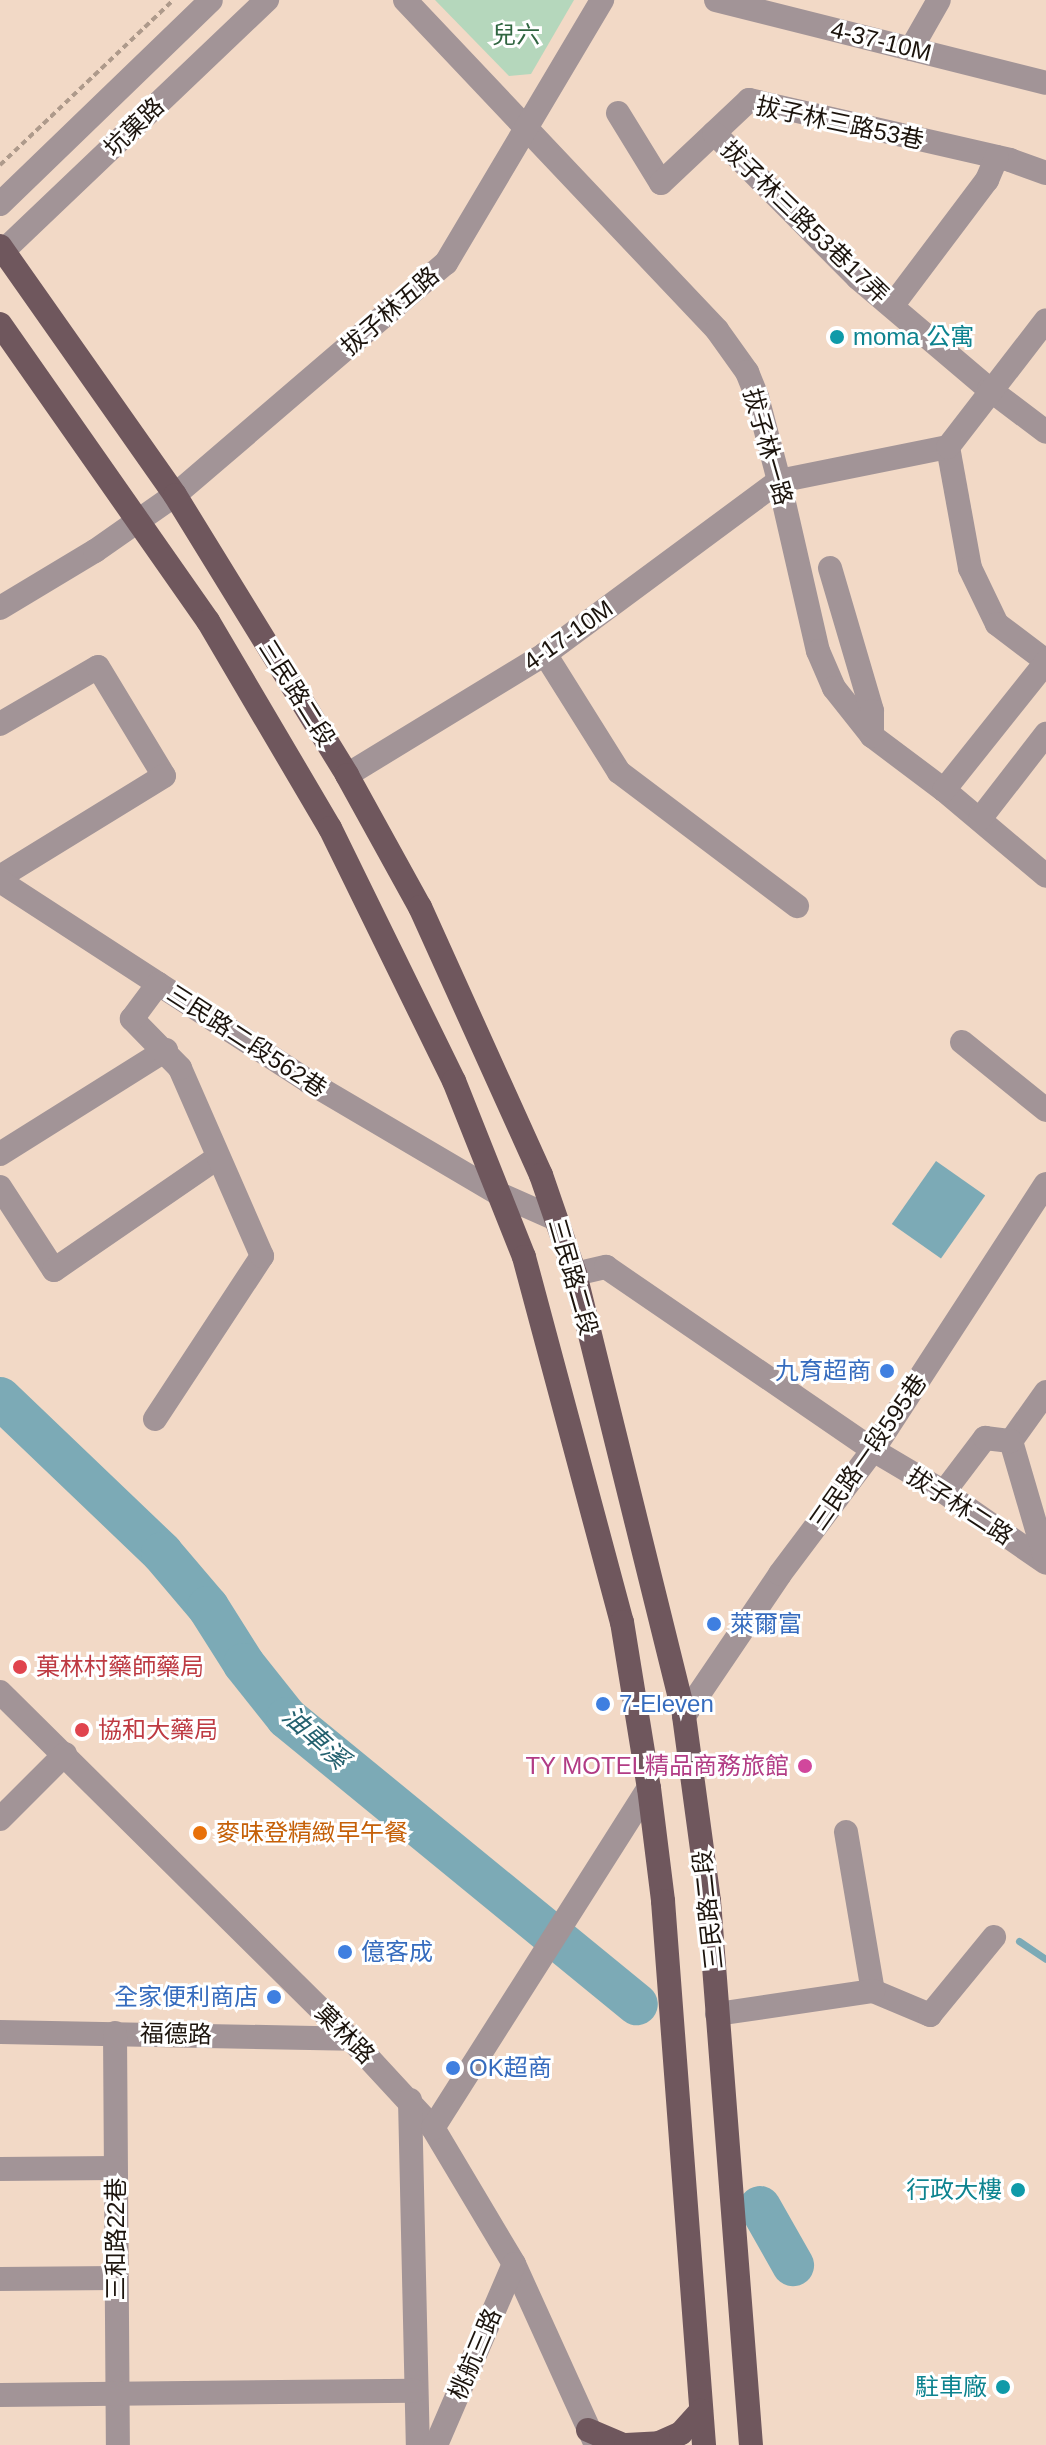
<!DOCTYPE html>
<meta charset="utf-8">
<style>
body{margin:0}
#map{position:relative;width:1046px;height:2445px;overflow:hidden;background:#f2d9c6;font-family:Arial,"Noto Sans TC",sans-serif}
div>[style]{position:absolute}
.green>*{inset:0;background:#b5d7bc}
.water>*{inset:0;background:#7caab6;transform-origin:0 0}
.stream>*{height:7px;margin:-3.5px;padding:0 3.5px;transform-origin:3.5px;border-radius:3.5px;background:#7caab6}
.river>*{height:42px;margin:-21px;padding:0 21px;transform-origin:21px;border-radius:21px;background:#7caab6}
.path>*{height:4px;margin-top:-2px;transform-origin:0;background:repeating-linear-gradient(90deg,#ae9a8b 0 6px,transparent 0 10px)}
.minor>*{height:24px;margin:-12px;padding:0 12px;transform-origin:12px;border-radius:12px;background:#a29497}
.major>*{height:24px;margin:-12px;padding:0 12px;transform-origin:12px;border-radius:12px;background:#6f575d}
.dots>*{width:22px;height:22px;translate:-50% -50%;box-sizing:border-box;border:4px solid #fff;border-radius:50%}
span{translate:-50% -50%;white-space:nowrap;text-align:center;line-height:1.15;-webkit-text-stroke:6px #fff;paint-order:stroke}
.park-label{font-size:24px;color:#306540}
.street-label{font-size:24px;color:#1c140d}
.culture-label{font-size:24px;color:#0d838f}
.left{translate:0 -50%;text-align:left}
.right{translate:-100% -50%;text-align:right}
.shop-label{font-size:24px;color:#366cbe}
.health-label{font-size:24px;color:#be3a42}
.hotel-label{font-size:24px;color:#b23c85}
.food-label{font-size:24px;color:#c56008}
.water-label{font-size:26px;color:#24616f;font-style:italic}
</style>
<div id="map">
<div class="green">
<div style="clip-path:polygon(435px 0,574px 0,531px 74px,509px 76px)"></div>
</div>
<div class="water">
<div style="left:936px;top:1161px;width:60px;height:77px;rotate:35deg"></div>
</div>
<div class="stream">
<div style="left:1019px;top:1941px;width:32px;rotate:34deg"></div>
</div>
<div class="river">
<div style="left:0;top:1398px;width:224px;rotate:43.7deg"></div>
<div style="left:162px;top:1553px;width:71px;rotate:49.6deg"></div>
<div style="left:208px;top:1607px;width:67px;rotate:57.7deg"></div>
<div style="left:244px;top:1664px;width:69px;rotate:51.5deg"></div>
<div style="left:287px;top:1718px;width:452px;rotate:39.3deg"></div>
<div style="left:760px;top:2207px;width:67px;rotate:60.4deg"></div>
</div>
<div class="path">
<div style="left:0;top:165px;width:239px;rotate:-43.6deg"></div>
</div>
<div class="minor">
<div style="left:405px;top:0;width:454px;rotate:46.6deg"></div>
<div style="left:717px;top:330px;width:52px;rotate:54.5deg"></div>
<div style="left:747px;top:372px;width:27px;rotate:68deg"></div>
<div style="left:757px;top:397px;width:87px;rotate:75.3deg"></div>
<div style="left:779px;top:481px;width:174px;rotate:77.1deg"></div>
<div style="left:818px;top:651px;width:40px;rotate:66.6deg"></div>
<div style="left:834px;top:688px;width:61px;rotate:51.6deg"></div>
<div style="left:872px;top:736px;width:90px;rotate:36.9deg"></div>
<div style="left:944px;top:790px;width:133px;rotate:40.1deg"></div>
<div style="left:716px;top:0;width:340px;rotate:14.1deg"></div>
<div style="left:911px;top:49px;width:56px;rotate:-60.3deg"></div>
<div style="left:618px;top:113px;width:82px;rotate:58.4deg"></div>
<div style="left:661px;top:183px;width:121px;rotate:-43.3deg"></div>
<div style="left:749px;top:100px;width:268px;rotate:12.9deg"></div>
<div style="left:1010px;top:160px;width:38px;rotate:20deg"></div>
<div style="left:714px;top:133px;width:204px;rotate:45.2deg"></div>
<div style="left:858px;top:278px;width:172px;rotate:40.3deg"></div>
<div style="left:989px;top:389px;width:71px;rotate:37deg"></div>
<div style="left:0;top:204px;width:293px;rotate:-44deg"></div>
<div style="left:0;top:254px;width:369px;rotate:-43.6deg"></div>
<div style="left:892px;top:306px;width:158px;rotate:-53deg"></div>
<div style="left:987px;top:180px;width:25px;rotate:-67deg"></div>
<div style="left:948px;top:447px;width:123px;rotate:79.7deg"></div>
<div style="left:970px;top:568px;width:62px;rotate:64.3deg"></div>
<div style="left:997px;top:624px;width:61px;rotate:37.1deg"></div>
<div style="left:830px;top:568px;width:149px;rotate:73.6deg"></div>
<div style="left:872px;top:711px;width:25px;rotate:90deg"></div>
<div style="left:0;top:608px;width:111px;rotate:-31deg"></div>
<div style="left:95px;top:551px;width:98px;rotate:-35deg"></div>
<div style="left:175px;top:495px;width:357px;rotate:-40.6deg"></div>
<div style="left:446px;top:263px;width:306px;rotate:-59.3deg"></div>
<div style="left:545px;top:654px;width:139px;rotate:57.9deg"></div>
<div style="left:619px;top:772px;width:223px;rotate:37deg"></div>
<div style="left:0;top:724px;width:113px;rotate:-30.2deg"></div>
<div style="left:98px;top:667px;width:127px;rotate:58.8deg"></div>
<div style="left:164px;top:776px;width:193px;rotate:148.4deg"></div>
<div style="left:347px;top:775px;width:232px;rotate:-31.4deg"></div>
<div style="left:545px;top:654px;width:291px;rotate:-36.5deg"></div>
<div style="left:779px;top:481px;width:172px;rotate:-11.4deg"></div>
<div style="left:948px;top:447px;width:160px;rotate:-52.3deg"></div>
<div style="left:944px;top:790px;width:164px;rotate:-51.4deg"></div>
<div style="left:980px;top:819px;width:108px;rotate:-52.2deg"></div>
<div style="left:0;top:881px;width:369px;rotate:33deg"></div>
<div style="left:309px;top:1082px;width:221px;rotate:30.5deg"></div>
<div style="left:499px;top:1194px;width:62px;rotate:23.7deg"></div>
<div style="left:962px;top:1042px;width:108px;rotate:39deg"></div>
<div style="left:0;top:1154px;width:196px;rotate:-32.1deg"></div>
<div style="left:0;top:1187px;width:99px;rotate:57deg"></div>
<div style="left:54px;top:1270px;width:198px;rotate:-34.5deg"></div>
<div style="left:575px;top:1274px;width:32px;rotate:-13deg"></div>
<div style="left:606px;top:1267px;width:324px;rotate:34.4deg"></div>
<div style="left:873px;top:1450px;width:82px;rotate:30.6deg"></div>
<div style="left:944px;top:1492px;width:124px;rotate:34.8deg"></div>
<div style="left:1046px;top:1392px;width:60px;rotate:125.5deg"></div>
<div style="left:1011px;top:1441px;width:125px;rotate:73.7deg"></div>
<div style="left:155px;top:1419px;width:195px;rotate:-56.7deg"></div>
<div style="left:262px;top:1256px;width:205px;rotate:-113.6deg"></div>
<div style="left:180px;top:1068px;width:69px;rotate:-134.4deg"></div>
<div style="left:132px;top:1019px;width:44px;rotate:-53.4deg"></div>
<div style="left:944px;top:1492px;width:68px;rotate:-52.8deg"></div>
<div style="left:985px;top:1438px;width:26px;rotate:7deg"></div>
<div style="left:0;top:1692px;width:494px;rotate:44.7deg"></div>
<div style="left:351px;top:2039px;width:121px;rotate:47.3deg"></div>
<div style="left:433px;top:2128px;width:158px;rotate:59.2deg"></div>
<div style="left:514px;top:2264px;width:199px;rotate:65.6deg"></div>
<div style="left:684px;top:1716px;width:171px;rotate:-55.9deg"></div>
<div style="left:780px;top:1574px;width:155px;rotate:-53.1deg"></div>
<div style="left:873px;top:1450px;width:317px;rotate:-57deg"></div>
<div style="left:0;top:1819px;width:92px;rotate:-45deg"></div>
<div style="left:846px;top:1832px;width:161px;rotate:80.4deg"></div>
<div style="left:873px;top:1991px;width:62px;rotate:22.8deg"></div>
<div style="left:930px;top:2015px;width:101px;rotate:-50.6deg"></div>
<div style="left:717px;top:2014px;width:158px;rotate:-8.4deg"></div>
<div style="left:0;top:2032px;width:351px;rotate:1.1deg"></div>
<div style="left:115px;top:2033px;width:412px;rotate:89.6deg"></div>
<div style="left:410px;top:2100px;width:345px;rotate:88.7deg"></div>
<div style="left:433px;top:2128px;width:403px;rotate:-57.6deg"></div>
<div style="left:0;top:2169px;width:115px;rotate:-0.5deg"></div>
<div style="left:0;top:2279px;width:116px;rotate:-0.5deg"></div>
<div style="left:0;top:2395px;width:414px;rotate:-0.6deg"></div>
<div style="left:436px;top:2445px;width:197px;rotate:-66.7deg"></div>
</div>
<div class="major">
<div style="left:0;top:246px;width:304px;rotate:54.9deg"></div>
<div style="left:175px;top:495px;width:329px;rotate:58.4deg"></div>
<div style="left:347px;top:775px;width:151px;rotate:61.1deg"></div>
<div style="left:420px;top:907px;width:294px;rotate:65.7deg"></div>
<div style="left:541px;top:1175px;width:105px;rotate:71deg"></div>
<div style="left:575px;top:1274px;width:455px;rotate:76.1deg"></div>
<div style="left:684px;top:1716px;width:187px;rotate:82.3deg"></div>
<div style="left:709px;top:1901px;width:546px;rotate:85.59deg"></div>
<div style="left:0;top:324px;width:363px;rotate:55deg"></div>
<div style="left:208px;top:621px;width:240px;rotate:59.5deg"></div>
<div style="left:330px;top:828px;width:282px;rotate:63.9deg"></div>
<div style="left:454px;top:1081px;width:189px;rotate:68.3deg"></div>
<div style="left:524px;top:1257px;width:378px;rotate:75deg"></div>
<div style="left:622px;top:1622px;width:168px;rotate:80.8deg"></div>
<div style="left:649px;top:1788px;width:114px;rotate:82.9deg"></div>
<div style="left:663px;top:1901px;width:546px;rotate:85.69deg"></div>
<div style="left:588px;top:2430px;width:39px;rotate:23deg"></div>
<div style="left:626px;top:2445px;width:33px;rotate:-3deg"></div>
<div style="left:659px;top:2443px;width:24px;rotate:-24deg"></div>
<div style="left:681px;top:2433px;width:30px;rotate:-48deg"></div>
</div>
<div class="dots">
<div style="left:837px;top:337px;background:#0f9aa8"></div>
<div style="left:887px;top:1371px;background:#3f7fe0"></div>
<div style="left:714px;top:1624px;background:#3f7fe0"></div>
<div style="left:20px;top:1667px;background:#e0444e"></div>
<div style="left:603px;top:1704px;background:#3f7fe0"></div>
<div style="left:82px;top:1730px;background:#e0444e"></div>
<div style="left:805px;top:1766px;background:#d1479c"></div>
<div style="left:200px;top:1833px;background:#e8710a"></div>
<div style="left:345px;top:1952px;background:#3f7fe0"></div>
<div style="left:274px;top:1997px;background:#3f7fe0"></div>
<div style="left:453px;top:2068px;background:#3f7fe0"></div>
<div style="left:1018px;top:2190px;background:#0f9aa8"></div>
<div style="left:1003px;top:2387px;background:#0f9aa8"></div>
</div>
<div class="park-label">
<span style="left:516px;top:35px">兒六</span>
</div>
<div class="street-label">
<span style="left:881px;top:41px;rotate:14deg">4-37-10M</span>
<span style="left:840px;top:123px;rotate:12deg">拔子林三路53巷</span>
<span style="left:134px;top:127px;rotate:-44deg">坑菓路</span>
<span style="left:805px;top:222px;rotate:44deg">拔子林三路53巷17弄</span>
<span style="left:390px;top:311px;rotate:-41deg">拔子林五路</span>
<span style="left:768px;top:447px;rotate:74deg">拔子林一路</span>
<span style="left:568px;top:635px;rotate:-35deg">4-17-10M</span>
<span style="left:297px;top:693px;rotate:58deg">三民路二段</span>
<span style="left:247px;top:1041px;rotate:33deg">三民路二段562巷</span>
<span style="left:573px;top:1277px;rotate:74deg">三民路二段</span>
<span style="left:868px;top:1452px;rotate:-55deg">三民路一段595巷</span>
<span style="left:960px;top:1506px;rotate:33deg">拔子林二路</span>
<span style="left:708px;top:1910px;rotate:-96deg">三民路二段</span>
<span style="left:176px;top:2034px;rotate:1deg">福德路</span>
<span style="left:345px;top:2034px;rotate:45deg">菓林路</span>
<span style="left:116px;top:2239px;rotate:-90deg">三和路22巷</span>
<span style="left:475px;top:2354px;rotate:-67deg">桃航三路</span>
</div>
<div class="culture-label">
<span class="left" style="left:853px;top:337px">moma 公寓</span>
<span class="right" style="left:1002px;top:2190px">行政大樓</span>
<span class="right" style="left:987px;top:2387px">駐車廠</span>
</div>
<div class="shop-label">
<span class="right" style="left:871px;top:1371px">九育超商</span>
<span class="left" style="left:730px;top:1624px">萊爾富</span>
<span class="left" style="left:619px;top:1704px">7-Eleven</span>
<span class="left" style="left:361px;top:1952px">億客成</span>
<span class="right" style="left:258px;top:1997px">全家便利商店</span>
<span class="left" style="left:469px;top:2068px">OK超商</span>
</div>
<div class="health-label">
<span class="left" style="left:36px;top:1667px">菓林村藥師藥局</span>
<span class="left" style="left:98px;top:1730px">協和大藥局</span>
</div>
<div class="hotel-label">
<span class="right" style="left:789px;top:1766px">TY MOTEL精品商務旅館</span>
</div>
<div class="food-label">
<span class="left" style="left:216px;top:1833px">麥味登精緻早午餐</span>
</div>
<div class="water-label">
<span style="left:315px;top:1738px;rotate:42deg">油車溪</span>
</div>
</div>
